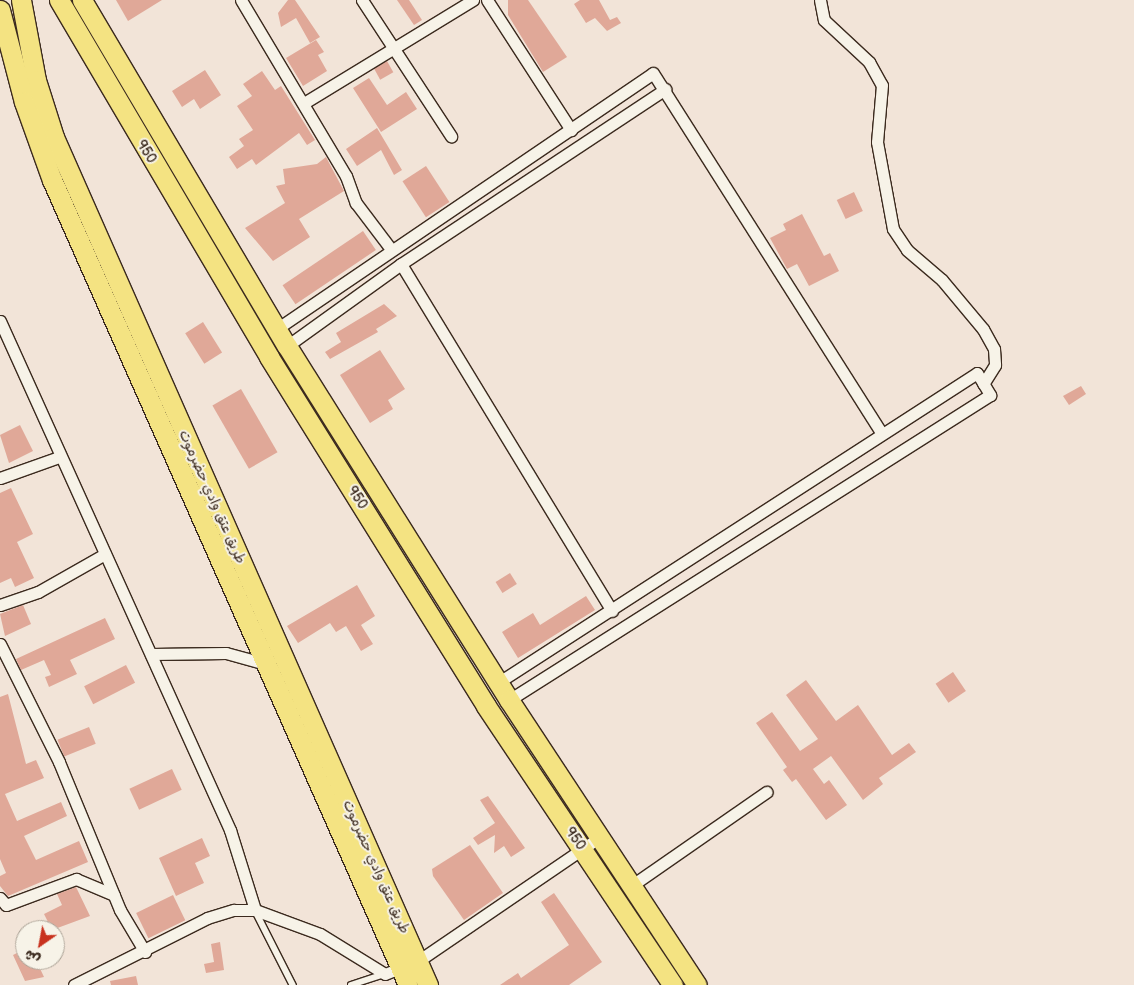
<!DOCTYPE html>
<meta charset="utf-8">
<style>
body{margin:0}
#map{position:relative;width:1134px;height:985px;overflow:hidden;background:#f2e4d8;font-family:"Balsamiq Sans","Playpen Sans Arabic",sans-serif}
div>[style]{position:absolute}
.building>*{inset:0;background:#e0a898;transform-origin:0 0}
.roads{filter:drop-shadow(1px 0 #3b2a1e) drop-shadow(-1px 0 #3b2a1e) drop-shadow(0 1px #3b2a1e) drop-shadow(0 -1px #3b2a1e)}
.service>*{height:5.5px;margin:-2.75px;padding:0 2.75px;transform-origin:2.75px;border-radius:2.75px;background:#f7f3e8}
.minor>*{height:11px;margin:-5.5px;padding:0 5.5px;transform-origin:5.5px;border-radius:5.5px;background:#f7f3e8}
.primary>*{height:19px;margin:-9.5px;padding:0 9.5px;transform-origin:9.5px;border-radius:9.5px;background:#f4e382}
span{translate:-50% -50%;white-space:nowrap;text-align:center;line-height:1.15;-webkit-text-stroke:4px #f7f3e8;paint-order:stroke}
.street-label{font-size:14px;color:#3b2a1e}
.north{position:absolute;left:15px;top:920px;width:50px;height:50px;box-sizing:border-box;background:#f7f3e8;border:1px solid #aca397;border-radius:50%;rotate:213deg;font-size:14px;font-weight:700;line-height:20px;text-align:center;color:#3b2a1e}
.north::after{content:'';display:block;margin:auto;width:18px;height:22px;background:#c8321e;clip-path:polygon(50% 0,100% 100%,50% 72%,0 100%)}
</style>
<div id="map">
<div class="building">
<div style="clip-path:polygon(116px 0,162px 0,128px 21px)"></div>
<div style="clip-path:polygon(288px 0,295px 0,320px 37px,310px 43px,296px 18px,281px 27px,278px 13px)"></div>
<div style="clip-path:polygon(397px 0,409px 0,422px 20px,414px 25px)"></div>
<div style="clip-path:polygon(508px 0,528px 0,567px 57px,543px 72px,508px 15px)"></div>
<div style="clip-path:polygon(580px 0,599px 0,610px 20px,617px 17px,621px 23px,607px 31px,595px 18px,586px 23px,574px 4px)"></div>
<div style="clip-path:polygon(316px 40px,324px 52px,318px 55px,327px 71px,303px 86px,286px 58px)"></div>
<div style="left:387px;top:61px;width:13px;height:15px;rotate:61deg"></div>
<div style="clip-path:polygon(205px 70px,221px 95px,200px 109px,194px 99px,182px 107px,172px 91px)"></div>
<div style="clip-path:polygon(262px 71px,275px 90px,281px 86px,315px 140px,307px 145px,299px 133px,256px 165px,252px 159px,237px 169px,229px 157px,244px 146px,239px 139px,253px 130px,237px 106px,252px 96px,243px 84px)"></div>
<div style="clip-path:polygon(369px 78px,387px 105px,406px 92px,417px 109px,381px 132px,353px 88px)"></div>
<div style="clip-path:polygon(377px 128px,402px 170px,394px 175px,381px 150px,357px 166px,346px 149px)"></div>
<div style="clip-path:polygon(326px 157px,344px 191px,299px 219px,310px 237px,273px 261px,245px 228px,285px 203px,276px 186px,285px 184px,283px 169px,317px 164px)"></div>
<div style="left:426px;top:166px;width:43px;height:28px;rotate:57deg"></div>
<div style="left:854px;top:192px;width:21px;height:19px;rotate:65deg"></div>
<div style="clip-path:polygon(802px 214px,824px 256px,830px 253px,839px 271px,809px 286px,797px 264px,787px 269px,770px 238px,786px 230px,783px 224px)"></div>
<div style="left:363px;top:231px;width:23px;height:97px;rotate:56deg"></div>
<div style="clip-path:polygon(384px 304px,397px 316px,376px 329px,378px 332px,330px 359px,325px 352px,341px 342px,336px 333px)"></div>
<div style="left:203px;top:322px;width:36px;height:21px;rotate:58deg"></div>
<div style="clip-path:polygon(380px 350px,405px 389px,388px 400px,393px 409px,370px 423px,340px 375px)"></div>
<div style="clip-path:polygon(1081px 386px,1086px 394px,1069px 405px,1063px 396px)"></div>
<div style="left:241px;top:389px;width:73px;height:33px;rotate:60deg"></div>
<div style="clip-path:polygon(20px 425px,33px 451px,9px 463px,0 435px)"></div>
<div style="clip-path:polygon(11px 488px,33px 534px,17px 542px,34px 578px,15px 587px,11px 578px,0 583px,0 493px)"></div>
<div style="left:510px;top:573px;width:13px;height:17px;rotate:58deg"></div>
<div style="clip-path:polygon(357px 585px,375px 616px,361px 625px,373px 644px,361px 651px,346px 626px,336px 632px,330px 623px,298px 643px,287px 626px)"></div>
<div style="clip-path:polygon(586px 596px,595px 610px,518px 658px,502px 632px,533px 613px,540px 625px)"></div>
<div style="clip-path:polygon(23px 605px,31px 624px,5px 636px,0 614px)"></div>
<div style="clip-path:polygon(105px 618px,115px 639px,70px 660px,77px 674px,49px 687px,45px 677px,51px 675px,44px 660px,21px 670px,16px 659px)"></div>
<div style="left:126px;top:665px;width:20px;height:47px;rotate:63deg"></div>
<div style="left:953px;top:672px;width:23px;height:21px;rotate:56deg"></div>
<div style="clip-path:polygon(806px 680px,836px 721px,858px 705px,892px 755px,909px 743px,916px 752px,879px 778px,883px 784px,863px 800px,831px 756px,813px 769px,824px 784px,829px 780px,847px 805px,826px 820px,796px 779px,792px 782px,783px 770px,787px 767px,756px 723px,772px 712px,800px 751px,818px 739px,786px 695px)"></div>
<div style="clip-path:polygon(8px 694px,26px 764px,36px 760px,44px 778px,5px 794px,17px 821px,61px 802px,67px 816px,24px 836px,36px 860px,79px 841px,88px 862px,8px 896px,0 886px,0 876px,6px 873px,0 859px,0 697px)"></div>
<div style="left:89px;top:727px;width:18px;height:34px;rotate:68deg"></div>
<div style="left:172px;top:769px;width:23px;height:47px;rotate:65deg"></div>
<div style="clip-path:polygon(488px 796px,525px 848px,511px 857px,504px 846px,494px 853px,495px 835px,478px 845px,473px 838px,495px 823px,480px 800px)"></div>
<div style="clip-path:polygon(202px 838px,210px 856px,195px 863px,204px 883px,176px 896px,159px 858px)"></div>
<div style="clip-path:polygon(470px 845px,503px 893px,464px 920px,433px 876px,432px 869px)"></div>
<div style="clip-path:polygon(76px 887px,90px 916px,52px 930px,44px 914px,62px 905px,57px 894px)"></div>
<div style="clip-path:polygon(554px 893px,602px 962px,569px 985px,500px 985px,518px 973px,521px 978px,569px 945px,541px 902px)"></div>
<div style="left:173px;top:895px;width:28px;height:41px;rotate:64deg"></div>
<div style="clip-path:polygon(220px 942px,224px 970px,206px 973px,204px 964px,214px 962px,211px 944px)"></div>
<div style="clip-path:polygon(25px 949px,25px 960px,36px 960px,44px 977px,25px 981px,13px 955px)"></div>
<div style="clip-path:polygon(136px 976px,138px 985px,111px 985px,110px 981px)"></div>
</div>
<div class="roads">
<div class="service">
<div style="left:256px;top:912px;width:82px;rotate:63.1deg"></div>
<div style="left:351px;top:985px;width:36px;rotate:-18deg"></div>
</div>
<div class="minor">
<div style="left:241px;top:0;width:205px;rotate:59.2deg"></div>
<div style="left:346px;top:176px;width:29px;rotate:70deg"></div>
<div style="left:356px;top:203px;width:56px;rotate:52.9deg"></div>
<div style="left:362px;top:0;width:163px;rotate:56.8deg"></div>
<div style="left:487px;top:0;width:155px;rotate:57.1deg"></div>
<div style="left:820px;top:0;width:20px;rotate:79deg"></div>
<div style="left:824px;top:20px;width:62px;rotate:43deg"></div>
<div style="left:869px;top:62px;width:26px;rotate:61deg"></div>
<div style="left:882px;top:85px;width:57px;rotate:95deg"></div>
<div style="left:877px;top:142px;width:88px;rotate:79.6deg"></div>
<div style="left:893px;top:229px;width:25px;rotate:56deg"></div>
<div style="left:907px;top:250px;width:46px;rotate:40.6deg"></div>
<div style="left:942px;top:280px;width:64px;rotate:50.1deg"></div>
<div style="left:983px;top:329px;width:23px;rotate:61deg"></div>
<div style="left:994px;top:349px;width:16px;rotate:86deg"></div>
<div style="left:995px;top:365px;width:22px;rotate:122deg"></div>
<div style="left:304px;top:103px;width:198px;rotate:-31.4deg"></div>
<div style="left:401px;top:264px;width:406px;rotate:58.7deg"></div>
<div style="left:0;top:321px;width:559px;rotate:65.68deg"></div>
<div style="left:230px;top:830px;width:84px;rotate:72.6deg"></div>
<div style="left:278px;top:328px;width:453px;rotate:-34.2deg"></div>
<div style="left:653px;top:73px;width:425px;rotate:57.6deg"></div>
<div style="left:287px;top:346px;width:140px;rotate:-35.7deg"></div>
<div style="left:401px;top:264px;width:317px;rotate:-33.5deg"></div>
<div style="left:0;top:478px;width:63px;rotate:-19.6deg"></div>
<div style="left:0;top:605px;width:40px;rotate:-18.9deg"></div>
<div style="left:38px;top:592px;width:77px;rotate:-29.6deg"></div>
<div style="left:0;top:644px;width:132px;rotate:63.4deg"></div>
<div style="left:59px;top:762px;width:160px;rotate:67.6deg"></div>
<div style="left:120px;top:910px;width:49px;rotate:59.2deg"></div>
<div style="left:151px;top:654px;width:75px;rotate:-0.8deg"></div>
<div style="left:226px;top:653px;width:41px;rotate:15.4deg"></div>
<div style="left:499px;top:682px;width:569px;rotate:-32.88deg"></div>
<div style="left:977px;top:373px;width:26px;rotate:59deg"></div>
<div style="left:990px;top:395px;width:570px;rotate:147.62deg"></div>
<div style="left:631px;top:886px;width:165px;rotate:-34.8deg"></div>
<div style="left:0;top:898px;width:9px;rotate:49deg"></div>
<div style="left:6px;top:905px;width:75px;rotate:-20.4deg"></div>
<div style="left:76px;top:879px;width:41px;rotate:22.8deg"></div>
<div style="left:74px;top:985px;width:149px;rotate:-26.7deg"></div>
<div style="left:207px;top:918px;width:28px;rotate:-17deg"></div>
<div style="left:234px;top:910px;width:21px"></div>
<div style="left:255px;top:910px;width:69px;rotate:20.3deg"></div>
<div style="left:320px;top:934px;width:76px;rotate:31.6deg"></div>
<div style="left:385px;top:974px;width:35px;rotate:-22deg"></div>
<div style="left:418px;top:961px;width:220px;rotate:-34.3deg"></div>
</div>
<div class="primary">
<div style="left:21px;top:0;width:81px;rotate:79.4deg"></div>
<div style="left:36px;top:80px;width:60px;rotate:72.5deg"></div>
<div style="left:54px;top:137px;width:927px;rotate:66.2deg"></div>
<div style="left:59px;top:0;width:414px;rotate:59.5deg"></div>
<div style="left:269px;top:357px;width:411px;rotate:58.1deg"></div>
<div style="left:486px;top:706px;width:336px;rotate:56.2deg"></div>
<div style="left:82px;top:0;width:402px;rotate:59.4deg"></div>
<div style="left:287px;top:346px;width:418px;rotate:57.9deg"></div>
<div style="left:509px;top:700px;width:341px;rotate:56.6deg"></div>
<div style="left:0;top:10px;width:95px;rotate:75.4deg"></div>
<div style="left:24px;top:102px;width:83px;rotate:70.3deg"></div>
<div style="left:52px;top:180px;width:880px;rotate:66.14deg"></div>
</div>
</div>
<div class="street-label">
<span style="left:146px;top:152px;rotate:59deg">950</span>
<span style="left:212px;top:497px;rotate:66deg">طريق عتق وادي حضرموت</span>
<span style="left:357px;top:498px;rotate:58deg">950</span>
<span style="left:575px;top:839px;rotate:56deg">950</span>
<span style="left:376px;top:867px;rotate:66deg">طريق عتق وادي حضرموت</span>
</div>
<div class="north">ش</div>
</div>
